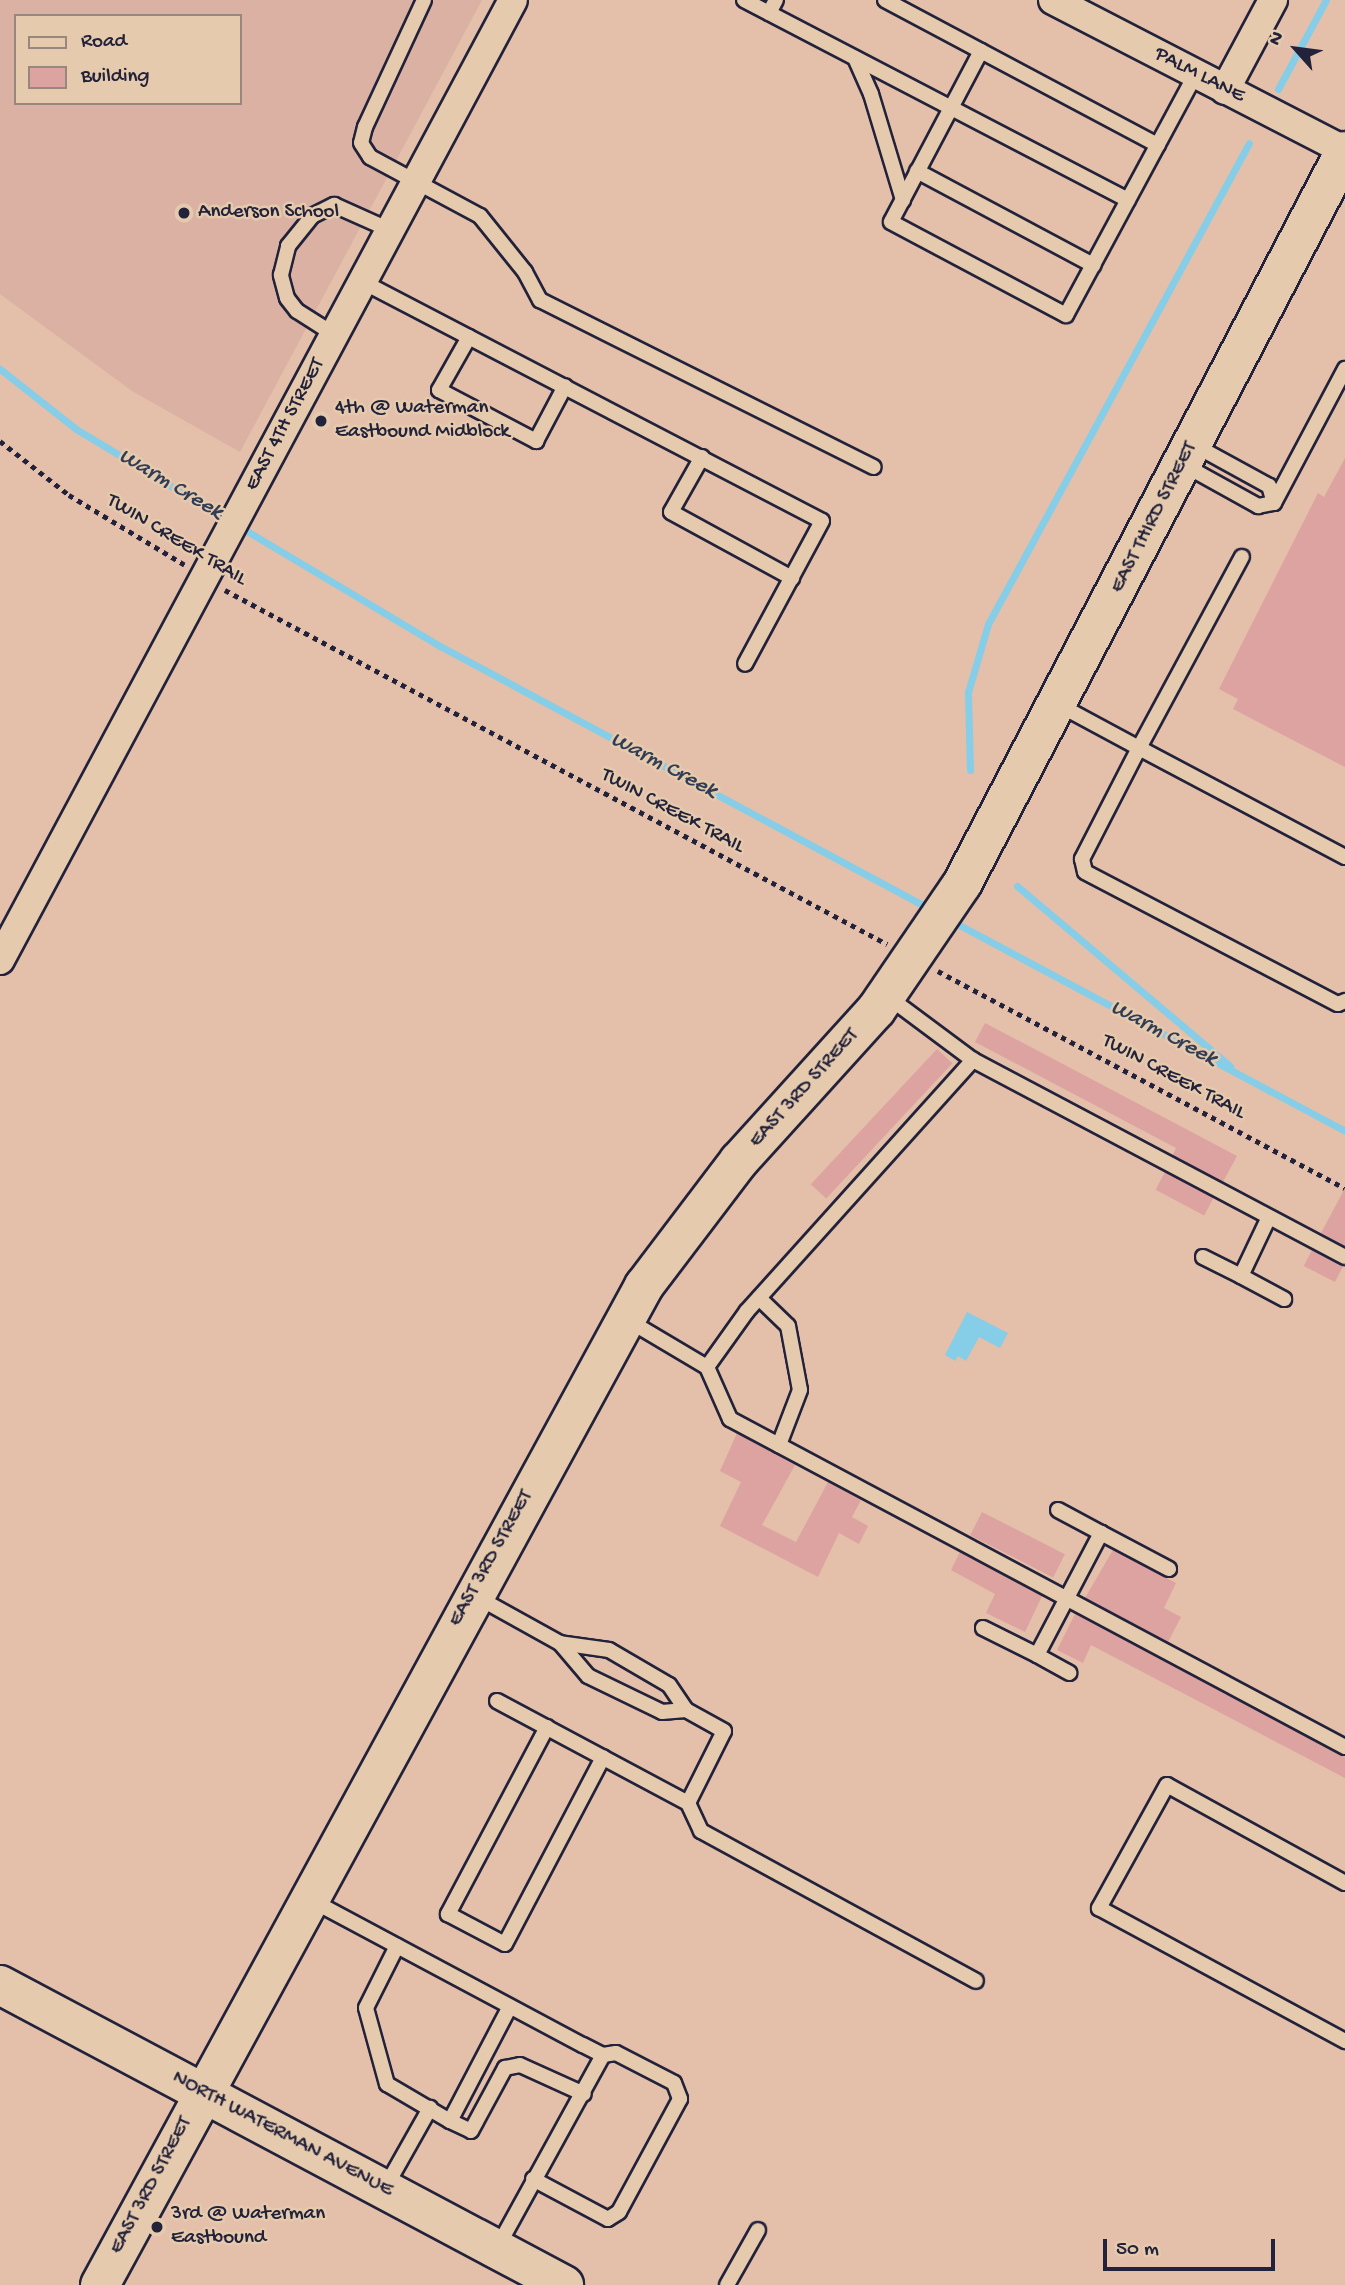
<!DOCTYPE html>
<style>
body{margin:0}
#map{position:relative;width:1345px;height:2285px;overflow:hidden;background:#e4bfaa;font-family:"Gochi Hand",sans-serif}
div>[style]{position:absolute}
.built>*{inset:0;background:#dab1a3}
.water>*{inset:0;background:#86cde8}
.stream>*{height:7px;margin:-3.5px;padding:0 3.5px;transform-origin:3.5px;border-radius:3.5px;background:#86cde8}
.building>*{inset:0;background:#dca3a0;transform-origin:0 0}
.path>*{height:4.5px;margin-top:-2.25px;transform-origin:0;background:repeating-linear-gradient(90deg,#22223b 0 5px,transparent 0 10px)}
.roads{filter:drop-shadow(2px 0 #22223b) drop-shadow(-2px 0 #22223b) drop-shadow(0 2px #22223b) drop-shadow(0 -2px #22223b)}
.service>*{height:14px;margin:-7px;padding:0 7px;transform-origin:7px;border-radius:7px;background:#e6caad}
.minor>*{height:28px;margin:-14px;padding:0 14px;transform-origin:14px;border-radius:14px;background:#e6caad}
.secondary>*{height:38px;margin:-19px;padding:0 19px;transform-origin:19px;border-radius:19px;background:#e6caad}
.primary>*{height:38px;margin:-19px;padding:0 19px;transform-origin:19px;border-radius:19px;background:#e6caad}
.dots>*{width:19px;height:19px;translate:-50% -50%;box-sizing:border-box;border:4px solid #e6caad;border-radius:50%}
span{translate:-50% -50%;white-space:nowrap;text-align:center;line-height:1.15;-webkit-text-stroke:5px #e6caad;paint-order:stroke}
.street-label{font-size:21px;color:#22223b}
.poi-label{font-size:21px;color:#22223b}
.left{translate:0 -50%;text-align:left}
.water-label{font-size:23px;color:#313c55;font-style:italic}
.legend{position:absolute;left:14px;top:14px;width:228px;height:91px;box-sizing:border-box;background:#e6caad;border:2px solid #98877f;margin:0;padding:9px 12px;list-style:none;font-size:21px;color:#22223b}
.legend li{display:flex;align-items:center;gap:14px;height:35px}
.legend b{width:35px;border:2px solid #98877f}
.north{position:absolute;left:1261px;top:14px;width:70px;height:70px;-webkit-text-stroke:5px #e6caad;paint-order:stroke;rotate:298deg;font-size:19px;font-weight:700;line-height:28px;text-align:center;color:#22223b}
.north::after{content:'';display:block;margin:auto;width:24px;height:32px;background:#22223b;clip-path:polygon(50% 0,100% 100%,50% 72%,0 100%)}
.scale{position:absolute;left:1103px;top:2239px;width:172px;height:32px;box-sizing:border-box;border:4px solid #22223b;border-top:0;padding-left:9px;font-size:21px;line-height:24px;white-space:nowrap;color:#22223b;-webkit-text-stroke:5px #e6caad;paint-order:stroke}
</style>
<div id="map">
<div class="built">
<div style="clip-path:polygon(evenodd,0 0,482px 0,240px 452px,132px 391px,0 294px,0 0,16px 16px,240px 16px,240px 103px,16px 103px,16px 16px)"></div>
</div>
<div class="water">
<div style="clip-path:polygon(967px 1312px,1008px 1333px,1000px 1348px,979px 1337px,966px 1361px,958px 1356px,955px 1361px,945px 1355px)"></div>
</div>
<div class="stream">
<div style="left:1278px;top:89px;width:101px;rotate:-61.7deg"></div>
<div style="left:0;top:369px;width:97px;rotate:38.3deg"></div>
<div style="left:76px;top:429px;width:179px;rotate:31deg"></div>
<div style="left:240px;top:527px;width:233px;rotate:30.8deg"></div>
<div style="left:440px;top:646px;width:556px;rotate:28.22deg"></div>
<div style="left:970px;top:770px;width:78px;rotate:-91.5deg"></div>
<div style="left:968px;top:692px;width:71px;rotate:-73.6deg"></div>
<div style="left:988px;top:624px;width:547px;rotate:-61.51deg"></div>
<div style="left:1017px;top:886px;width:279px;rotate:40.2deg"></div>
<div style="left:950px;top:920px;width:448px;rotate:28.1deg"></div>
</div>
<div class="building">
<div style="clip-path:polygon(1345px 458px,1345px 767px,1233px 709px,1238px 699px,1219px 689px,1318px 493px,1324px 497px)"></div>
<div style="clip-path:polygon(985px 1023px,1237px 1156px,1223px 1182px,1173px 1155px,1176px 1148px,975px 1042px)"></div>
<div style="left:937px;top:1049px;width:21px;height:185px;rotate:43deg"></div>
<div style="left:1165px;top:1172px;width:55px;height:20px;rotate:28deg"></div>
<div style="clip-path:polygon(1345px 1188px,1345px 1246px,1321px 1233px)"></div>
<div style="left:1312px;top:1250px;width:35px;height:18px;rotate:27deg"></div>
<div style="clip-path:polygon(737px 1433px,795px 1465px,762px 1525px,796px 1542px,828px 1482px,861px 1500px,852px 1517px,868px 1526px,859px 1544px,839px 1533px,818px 1577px,720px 1526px,741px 1482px,720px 1471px)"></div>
<div style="left:982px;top:1512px;width:93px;height:26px;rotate:27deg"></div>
<div style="clip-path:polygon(1113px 1550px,1176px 1583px,1164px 1608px,1181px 1617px,1168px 1642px,1085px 1598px)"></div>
<div style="clip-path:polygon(960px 1552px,1042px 1596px,1025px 1632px,986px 1613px,995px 1594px,951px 1570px)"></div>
<div style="clip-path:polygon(1075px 1614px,1345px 1757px,1345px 1778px,1091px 1645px,1083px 1663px,1057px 1650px)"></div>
</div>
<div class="path">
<div style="left:0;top:441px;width:88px;rotate:38deg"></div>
<div style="left:69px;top:495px;width:135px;rotate:31.1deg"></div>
<div style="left:225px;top:590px;width:751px;rotate:28.14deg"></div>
<div style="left:938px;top:971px;width:461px;rotate:28.1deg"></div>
</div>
<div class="roads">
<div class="service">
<div style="left:424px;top:0;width:140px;rotate:114.9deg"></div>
<div style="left:365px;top:127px;width:16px;rotate:104deg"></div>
<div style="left:361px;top:143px;width:17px;rotate:57deg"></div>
<div style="left:370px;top:157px;width:125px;rotate:28.2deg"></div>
<div style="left:480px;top:216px;width:72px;rotate:51.2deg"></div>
<div style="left:525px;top:272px;width:32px;rotate:62deg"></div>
<div style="left:540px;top:300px;width:373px;rotate:26.6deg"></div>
<div style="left:744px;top:0;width:433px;rotate:27.5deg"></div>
<div style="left:885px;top:0;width:309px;rotate:28deg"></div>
<div style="left:769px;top:13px;width:15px;rotate:-62deg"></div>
<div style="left:981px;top:51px;width:193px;rotate:117.8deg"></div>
<div style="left:891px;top:222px;width:198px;rotate:28deg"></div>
<div style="left:1066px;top:315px;width:274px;rotate:-61.7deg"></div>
<div style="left:855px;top:58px;width:39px;rotate:66deg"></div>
<div style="left:871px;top:94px;width:111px;rotate:73.2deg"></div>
<div style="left:917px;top:171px;width:200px;rotate:28.1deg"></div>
<div style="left:363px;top:282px;width:517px;rotate:27.51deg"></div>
<div style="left:822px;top:521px;width:162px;rotate:118.3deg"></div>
<div style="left:335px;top:335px;width:45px;rotate:-147.7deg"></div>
<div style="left:297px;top:311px;width:16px;rotate:-128deg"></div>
<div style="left:287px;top:298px;width:24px;rotate:-105deg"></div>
<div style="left:281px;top:275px;width:30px;rotate:-76deg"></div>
<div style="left:288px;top:246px;width:38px;rotate:-51deg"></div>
<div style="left:312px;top:216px;width:25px;rotate:-27deg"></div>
<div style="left:334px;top:205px;width:61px;rotate:24.1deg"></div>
<div style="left:469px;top:337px;width:61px;rotate:119.5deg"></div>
<div style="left:439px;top:390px;width:110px;rotate:27.7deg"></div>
<div style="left:536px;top:441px;width:62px;rotate:-62.2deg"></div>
<div style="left:702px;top:457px;width:63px;rotate:119.4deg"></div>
<div style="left:671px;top:512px;width:138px;rotate:28.6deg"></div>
<div style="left:1184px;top:465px;width:85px;rotate:29deg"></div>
<div style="left:1258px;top:506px;width:16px;rotate:-11deg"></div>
<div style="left:1274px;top:503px;width:18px;rotate:-106deg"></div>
<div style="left:1269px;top:486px;width:85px;rotate:-151.3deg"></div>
<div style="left:1274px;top:503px;width:152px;rotate:-62.1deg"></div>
<div style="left:1059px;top:705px;width:91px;rotate:28.3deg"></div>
<div style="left:1139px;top:748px;width:217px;rotate:-61.7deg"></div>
<div style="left:1345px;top:857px;width:233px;rotate:-152.1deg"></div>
<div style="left:1139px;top:748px;width:125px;rotate:117.2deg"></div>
<div style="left:1082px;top:859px;width:13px;rotate:77deg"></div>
<div style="left:1085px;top:872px;width:285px;rotate:27.6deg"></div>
<div style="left:1338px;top:1004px;width:8px;rotate:-23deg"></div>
<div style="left:887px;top:996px;width:107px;rotate:36.7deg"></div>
<div style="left:1203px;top:1257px;width:42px;rotate:26.6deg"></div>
<div style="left:1241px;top:1276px;width:65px;rotate:-64.6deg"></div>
<div style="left:1241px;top:1276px;width:49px;rotate:28.1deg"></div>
<div style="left:759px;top:1298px;width:40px;rotate:44deg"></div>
<div style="left:788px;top:1326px;width:65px;rotate:79.4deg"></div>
<div style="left:800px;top:1390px;width:59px;rotate:110.9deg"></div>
<div style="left:626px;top:1319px;width:94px;rotate:30.7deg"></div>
<div style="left:707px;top:1367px;width:57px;rotate:66.1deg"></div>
<div style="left:730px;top:1419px;width:697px;rotate:28.07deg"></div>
<div style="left:707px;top:1367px;width:69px;rotate:-54.5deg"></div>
<div style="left:747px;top:1311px;width:338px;rotate:-48deg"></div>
<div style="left:973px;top:1060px;width:421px;rotate:27.9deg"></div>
<div style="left:1058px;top:1510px;width:49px;rotate:28.1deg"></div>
<div style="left:477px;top:1597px;width:95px;rotate:29deg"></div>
<div style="left:560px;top:1643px;width:43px;rotate:49.7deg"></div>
<div style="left:588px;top:1676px;width:82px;rotate:25.9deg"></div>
<div style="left:662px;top:1712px;width:24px;rotate:-5deg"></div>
<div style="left:983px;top:1628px;width:60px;rotate:26.6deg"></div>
<div style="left:1037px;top:1655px;width:138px;rotate:-62.3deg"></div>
<div style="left:1101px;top:1533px;width:77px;rotate:27.9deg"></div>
<div style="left:1037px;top:1655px;width:37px;rotate:29deg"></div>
<div style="left:497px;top:1701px;width:217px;rotate:28.1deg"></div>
<div style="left:688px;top:1803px;width:80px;rotate:-63.4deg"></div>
<div style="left:724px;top:1731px;width:43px;rotate:-151.1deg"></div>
<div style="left:686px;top:1710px;width:30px;rotate:-124deg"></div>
<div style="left:669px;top:1685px;width:69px;rotate:-149.7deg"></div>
<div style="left:609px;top:1650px;width:49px;rotate:-171.9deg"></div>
<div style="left:547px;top:1727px;width:212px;rotate:117.9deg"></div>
<div style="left:448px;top:1914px;width:64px;rotate:27.8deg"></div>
<div style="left:505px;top:1944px;width:211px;rotate:-62.3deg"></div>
<div style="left:688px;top:1803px;width:31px;rotate:65deg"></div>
<div style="left:701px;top:1831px;width:313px;rotate:28.6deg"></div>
<div style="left:1345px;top:1883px;width:203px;rotate:-151.2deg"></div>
<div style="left:1167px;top:1785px;width:141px;rotate:118.9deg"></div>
<div style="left:1099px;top:1908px;width:280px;rotate:28.4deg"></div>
<div style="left:311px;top:1900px;width:308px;rotate:28.1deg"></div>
<div style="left:583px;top:2045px;width:22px;rotate:27deg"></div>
<div style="left:603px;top:2055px;width:13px;rotate:-9deg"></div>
<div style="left:616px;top:2053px;width:65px;rotate:27.3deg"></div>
<div style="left:674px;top:2083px;width:17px;rotate:69deg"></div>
<div style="left:680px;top:2099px;width:128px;rotate:118.4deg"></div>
<div style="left:619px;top:2212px;width:13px;rotate:148deg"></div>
<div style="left:608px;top:2219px;width:85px;rotate:-151.9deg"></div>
<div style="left:397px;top:1946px;width:69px;rotate:116.6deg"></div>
<div style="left:366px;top:2008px;width:79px;rotate:74.6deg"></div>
<div style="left:387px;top:2084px;width:73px;rotate:30.4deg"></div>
<div style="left:450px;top:2121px;width:127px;rotate:-62.4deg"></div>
<div style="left:450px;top:2121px;width:23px;rotate:25deg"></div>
<div style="left:471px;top:2131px;width:72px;rotate:-61.6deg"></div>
<div style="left:505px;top:2068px;width:15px;rotate:-11deg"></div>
<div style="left:520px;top:2065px;width:70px;rotate:24.4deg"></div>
<div style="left:385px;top:2188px;width:92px;rotate:-60.6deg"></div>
<div style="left:497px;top:2248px;width:220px;rotate:-61.2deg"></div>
<div style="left:727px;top:2285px;width:63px;rotate:-60.6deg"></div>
</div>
<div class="minor">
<div style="left:1053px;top:0;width:329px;rotate:27.3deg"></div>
<div style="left:1225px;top:90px;width:102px;rotate:-61.9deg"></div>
<div style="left:0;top:960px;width:1088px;rotate:-61.88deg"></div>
</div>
<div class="secondary">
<div style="left:100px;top:2285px;width:1138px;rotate:-61.43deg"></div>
<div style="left:644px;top:1286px;width:157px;rotate:-52.8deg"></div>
<div style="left:739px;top:1161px;width:204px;rotate:-47.8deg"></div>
<div style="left:876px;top:1010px;width:153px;rotate:-55.7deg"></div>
<div style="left:962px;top:884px;width:827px;rotate:-62.41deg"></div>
</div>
<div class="primary">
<div style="left:0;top:1985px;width:639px;rotate:28.01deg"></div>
</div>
</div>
<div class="dots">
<div style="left:184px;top:213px;background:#22223b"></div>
<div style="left:321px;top:421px;background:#22223b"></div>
<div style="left:157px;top:2227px;background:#22223b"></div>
</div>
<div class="street-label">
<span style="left:1199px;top:76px;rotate:27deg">PALM LANE</span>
<span style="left:286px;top:425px;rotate:-62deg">EAST 4TH STREET</span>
<span style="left:1155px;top:518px;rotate:-63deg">EAST THIRD STREET</span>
<span style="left:176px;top:541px;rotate:31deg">TWIN CREEK TRAIL</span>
<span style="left:672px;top:812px;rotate:28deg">TWIN CREEK TRAIL</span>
<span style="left:1173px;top:1078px;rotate:28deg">TWIN CREEK TRAIL</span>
<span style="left:805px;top:1089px;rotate:-48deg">EAST 3RD STREET</span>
<span style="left:492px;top:1559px;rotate:-61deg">EAST 3RD STREET</span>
<span style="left:282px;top:2135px;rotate:28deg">NORTH WATERMAN AVENUE</span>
<span style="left:152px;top:2186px;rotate:-62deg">EAST 3RD STREET</span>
</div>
<div class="poi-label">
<span class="left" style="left:198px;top:213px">Anderson School</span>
<span class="left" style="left:335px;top:421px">4th @ Waterman<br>Eastbound Midblock</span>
<span class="left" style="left:171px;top:2227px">3rd @ Waterman<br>Eastbound</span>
</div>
<div class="water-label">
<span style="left:170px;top:485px;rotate:31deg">Warm Creek</span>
<span style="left:663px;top:766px;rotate:28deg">Warm Creek</span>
<span style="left:1163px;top:1034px;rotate:28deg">Warm Creek</span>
</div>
<ul class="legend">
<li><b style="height:9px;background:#e6caad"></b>Road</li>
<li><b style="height:19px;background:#dca3a0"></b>Building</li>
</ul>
<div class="north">N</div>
<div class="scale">50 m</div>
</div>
